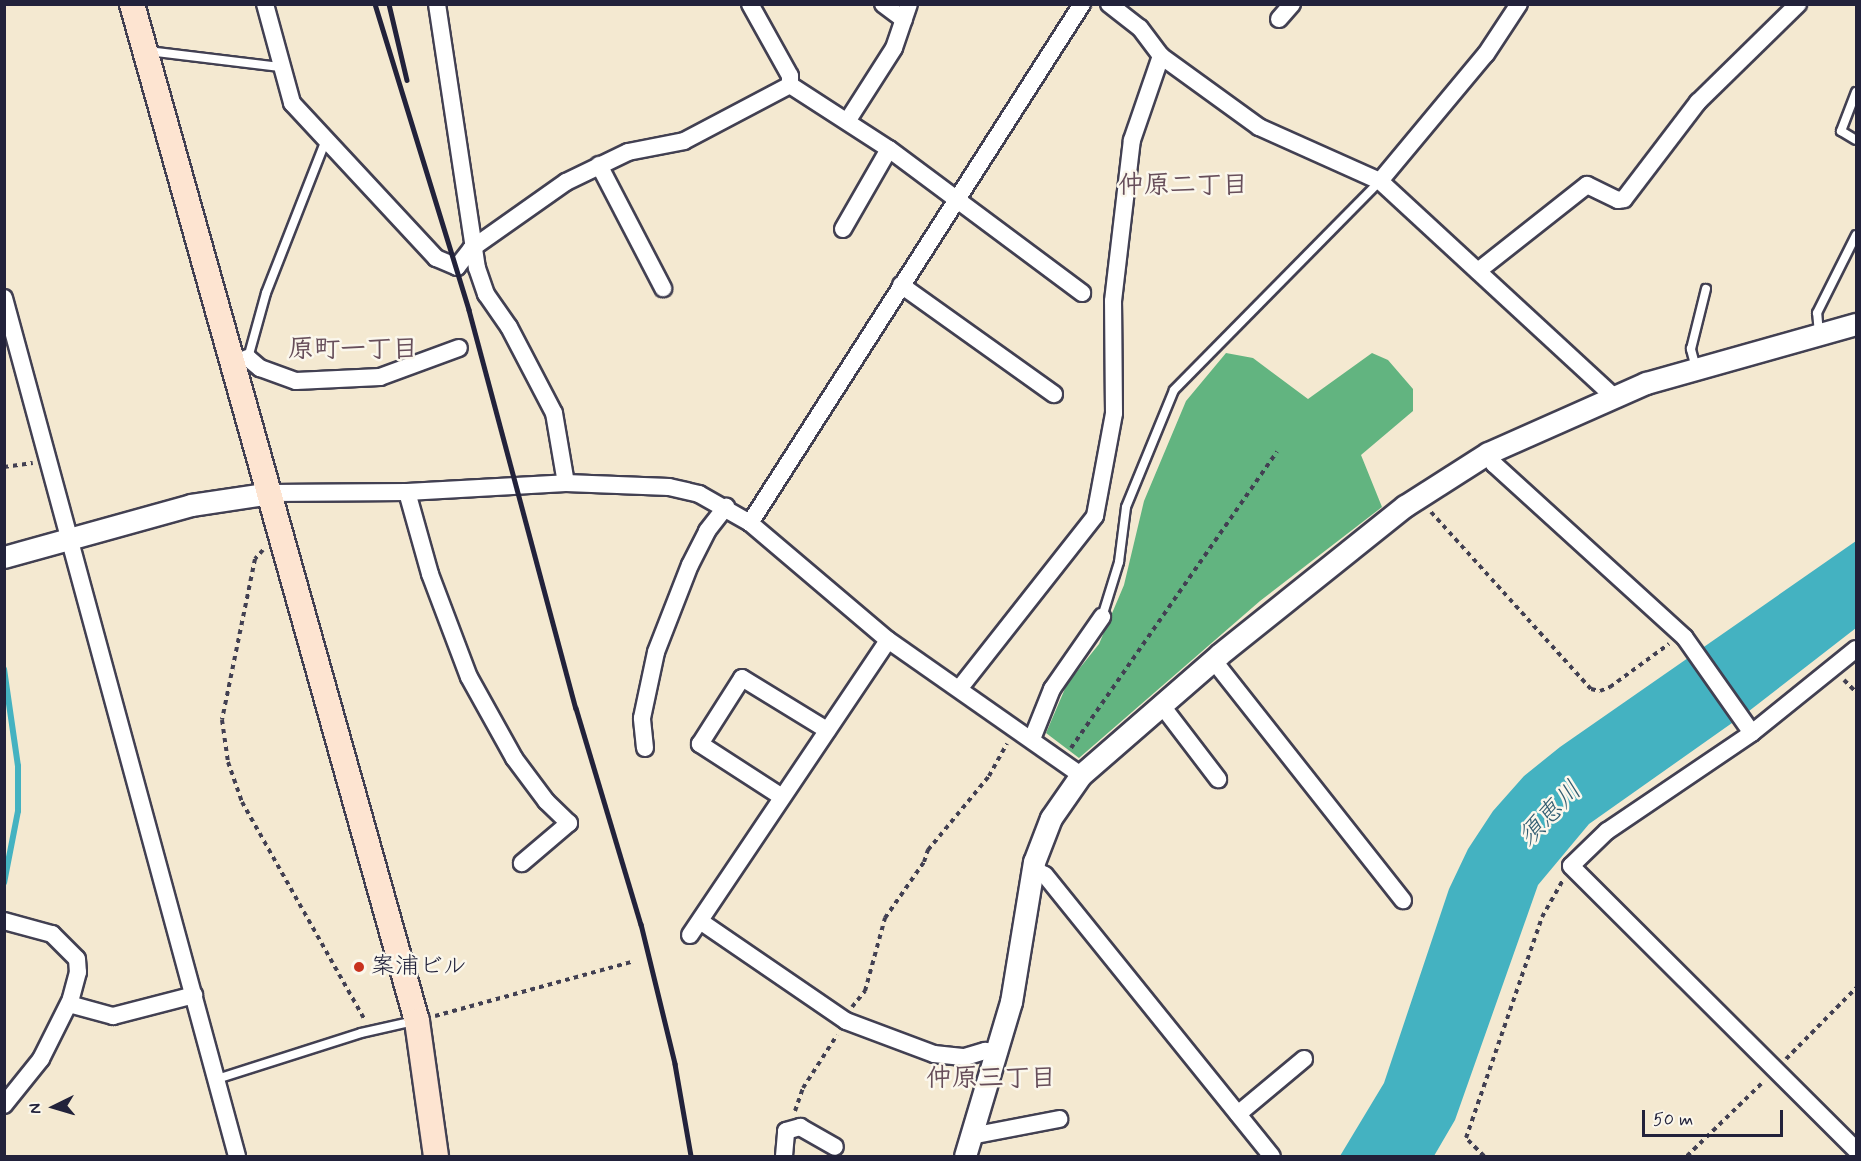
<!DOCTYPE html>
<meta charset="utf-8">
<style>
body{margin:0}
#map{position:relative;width:1861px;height:1161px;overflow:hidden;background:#f4e9d1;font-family:Mynerve,"Klee One",sans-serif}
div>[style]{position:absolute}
.forest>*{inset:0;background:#62b480}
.water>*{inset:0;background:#44b2c1}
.stream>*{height:6px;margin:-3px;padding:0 3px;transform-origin:3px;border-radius:3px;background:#44b2c1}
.path>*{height:4px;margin-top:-2px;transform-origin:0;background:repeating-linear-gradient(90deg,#424052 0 4.5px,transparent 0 9px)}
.roads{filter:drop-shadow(2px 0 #424052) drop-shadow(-2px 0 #424052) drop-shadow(0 2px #424052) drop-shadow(0 -2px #424052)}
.service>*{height:8px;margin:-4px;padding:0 4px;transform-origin:4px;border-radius:4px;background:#fff}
.minor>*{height:16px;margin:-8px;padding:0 8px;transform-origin:8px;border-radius:8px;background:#fff}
.tertiary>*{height:21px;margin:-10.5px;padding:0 10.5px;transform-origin:10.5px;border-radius:10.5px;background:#fff}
.secondary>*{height:24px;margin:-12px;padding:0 12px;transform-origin:12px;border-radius:12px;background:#fde4d1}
.rail>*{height:4.5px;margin:-2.25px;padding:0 2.25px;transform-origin:2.25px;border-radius:2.25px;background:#22223b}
.dots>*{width:16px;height:16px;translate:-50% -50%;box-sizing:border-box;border:3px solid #fbf7ec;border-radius:50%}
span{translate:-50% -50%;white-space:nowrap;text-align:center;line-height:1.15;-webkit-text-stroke:5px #fbf7ec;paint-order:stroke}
.poi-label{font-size:24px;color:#22223b}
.left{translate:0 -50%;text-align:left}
.neighbourhood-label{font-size:26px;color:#674e5a;font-weight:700}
.water-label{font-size:26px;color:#305c71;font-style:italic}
.frame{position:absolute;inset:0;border:6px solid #22223b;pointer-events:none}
.north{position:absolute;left:24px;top:1077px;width:60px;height:60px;-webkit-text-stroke:4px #fbf7ec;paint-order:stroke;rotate:265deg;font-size:16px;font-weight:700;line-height:24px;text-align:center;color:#22223b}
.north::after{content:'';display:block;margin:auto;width:21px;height:27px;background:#22223b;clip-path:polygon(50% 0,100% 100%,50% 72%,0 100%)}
.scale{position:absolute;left:1642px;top:1110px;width:141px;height:27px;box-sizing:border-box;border:3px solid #22223b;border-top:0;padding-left:8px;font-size:18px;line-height:21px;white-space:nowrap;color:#22223b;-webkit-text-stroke:4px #fbf7ec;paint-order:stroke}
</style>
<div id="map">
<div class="forest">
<div style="clip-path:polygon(1226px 353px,1253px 358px,1308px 399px,1372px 353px,1388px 360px,1413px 389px,1413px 411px,1361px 455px,1382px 507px,1260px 601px,1079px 758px,1046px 733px,1067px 684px,1099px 644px,1124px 585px,1144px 501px,1186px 401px)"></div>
</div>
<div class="water">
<div style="clip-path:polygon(1856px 541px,1856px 628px,1749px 711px,1589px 824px,1538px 885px,1455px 1120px,1434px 1156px,1340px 1156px,1384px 1083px,1449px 889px,1468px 849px,1493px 811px,1524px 776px,1560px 747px)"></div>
</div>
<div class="stream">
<div style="left:4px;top:669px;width:98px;rotate:81.8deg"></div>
<div style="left:18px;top:766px;width:45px;rotate:90deg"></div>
<div style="left:18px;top:811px;width:73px;rotate:101deg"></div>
</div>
<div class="path">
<div style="left:4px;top:467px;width:29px;rotate:-8deg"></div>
<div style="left:1431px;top:512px;width:239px;rotate:47.9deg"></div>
<div style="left:1591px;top:689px;width:9px;rotate:13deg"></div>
<div style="left:1600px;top:691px;width:11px;rotate:-22deg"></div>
<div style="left:1610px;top:687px;width:73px;rotate:-36.1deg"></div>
<div style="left:263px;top:550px;width:12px;rotate:132deg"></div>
<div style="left:255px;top:559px;width:164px;rotate:101.6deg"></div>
<div style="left:222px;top:720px;width:42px;rotate:81.9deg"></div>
<div style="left:228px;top:762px;width:42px;rotate:70.7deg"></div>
<div style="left:242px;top:802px;width:250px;rotate:60.6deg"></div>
<div style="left:1844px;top:680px;width:17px;rotate:45deg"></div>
<div style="left:1071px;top:748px;width:361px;rotate:-55.2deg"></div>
<div style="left:852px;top:1007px;width:21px;rotate:-51deg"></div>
<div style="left:865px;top:991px;width:76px;rotate:-74.7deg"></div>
<div style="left:885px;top:918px;width:68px;rotate:-55.1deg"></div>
<div style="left:924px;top:862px;width:13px;rotate:-72deg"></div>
<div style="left:928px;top:850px;width:96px;rotate:-50.5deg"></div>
<div style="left:989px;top:776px;width:37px;rotate:-61deg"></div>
<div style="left:435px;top:1016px;width:203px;rotate:-15.4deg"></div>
<div style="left:1786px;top:1059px;width:100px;rotate:-45.4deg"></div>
<div style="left:795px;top:1111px;width:24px;rotate:-71deg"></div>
<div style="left:803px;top:1088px;width:63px;rotate:-57.3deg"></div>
<div style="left:1484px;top:1156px;width:25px;rotate:-135deg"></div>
<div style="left:1466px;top:1138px;width:234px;rotate:-71deg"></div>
<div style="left:1542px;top:917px;width:43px;rotate:-60.4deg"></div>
<div style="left:1687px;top:1156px;width:107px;rotate:-44.2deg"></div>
</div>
<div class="roads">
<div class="service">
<div style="left:148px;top:51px;width:133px;rotate:6.9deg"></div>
<div style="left:1856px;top:92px;width:42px;rotate:111deg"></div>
<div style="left:1841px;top:131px;width:17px;rotate:31deg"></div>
<div style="left:1819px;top:334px;width:21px;rotate:-95deg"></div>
<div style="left:1817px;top:313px;width:87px;rotate:-63.4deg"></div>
<div style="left:248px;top:358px;width:67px;rotate:-74.5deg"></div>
<div style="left:266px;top:293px;width:164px;rotate:-68.6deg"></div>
<div style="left:1696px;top:368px;width:20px;rotate:-105deg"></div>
<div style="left:1691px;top:349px;width:62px;rotate:-76deg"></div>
<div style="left:1102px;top:617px;width:58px;rotate:-72.8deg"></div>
<div style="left:1119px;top:562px;width:55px;rotate:-82.7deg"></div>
<div style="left:1126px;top:507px;width:126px;rotate:-67.7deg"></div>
<div style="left:1174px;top:390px;width:293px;rotate:-45.4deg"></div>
<div style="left:217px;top:1079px;width:151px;rotate:-17.7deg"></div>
<div style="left:361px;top:1033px;width:54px;rotate:-12.8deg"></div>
</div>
<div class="minor">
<div style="left:265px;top:4px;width:103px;rotate:74.7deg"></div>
<div style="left:292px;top:103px;width:212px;rotate:47.1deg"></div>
<div style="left:436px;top:258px;width:23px;rotate:23deg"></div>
<div style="left:457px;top:267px;width:23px;rotate:-52deg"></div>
<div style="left:471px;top:249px;width:116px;rotate:-35.2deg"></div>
<div style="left:566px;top:182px;width:69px;rotate:-25.8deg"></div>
<div style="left:628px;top:152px;width:57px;rotate:-11.1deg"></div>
<div style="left:684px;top:141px;width:120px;rotate:-27.8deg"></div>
<div style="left:790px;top:85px;width:118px;rotate:32.9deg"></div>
<div style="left:889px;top:149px;width:241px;rotate:36.7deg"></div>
<div style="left:437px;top:4px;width:267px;rotate:81.4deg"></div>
<div style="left:477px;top:268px;width:28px;rotate:71deg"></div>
<div style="left:486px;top:294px;width:40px;rotate:55.1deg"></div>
<div style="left:509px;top:327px;width:97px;rotate:62.4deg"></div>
<div style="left:554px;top:413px;width:71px;rotate:80.3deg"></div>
<div style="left:750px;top:4px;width:82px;rotate:60.9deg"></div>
<div style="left:790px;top:76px;width:9px;rotate:90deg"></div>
<div style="left:883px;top:4px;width:26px;rotate:37deg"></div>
<div style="left:1109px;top:4px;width:39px;rotate:38deg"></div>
<div style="left:1140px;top:28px;width:35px;rotate:53deg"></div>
<div style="left:1161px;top:56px;width:121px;rotate:35.9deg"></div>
<div style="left:1259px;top:127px;width:133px;rotate:24.1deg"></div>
<div style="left:1380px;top:181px;width:317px;rotate:42.7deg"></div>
<div style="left:1279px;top:19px;width:20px;rotate:-49deg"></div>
<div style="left:848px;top:120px;width:85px;rotate:-57.4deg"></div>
<div style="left:894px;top:48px;width:46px;rotate:-71.2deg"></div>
<div style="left:599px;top:165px;width:139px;rotate:62.5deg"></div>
<div style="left:1380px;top:181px;width:165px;rotate:-50.2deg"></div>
<div style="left:1486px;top:54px;width:60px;rotate:-56.6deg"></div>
<div style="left:843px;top:229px;width:92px;rotate:-60.1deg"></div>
<div style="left:1478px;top:271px;width:139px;rotate:-38.3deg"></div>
<div style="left:1587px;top:185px;width:34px;rotate:26deg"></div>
<div style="left:1618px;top:200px;width:6px;rotate:-9deg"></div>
<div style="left:1624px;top:199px;width:122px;rotate:-52.7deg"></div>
<div style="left:1698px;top:102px;width:140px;rotate:-44.4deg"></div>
<div style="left:901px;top:285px;width:188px;rotate:35.5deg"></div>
<div style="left:4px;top:298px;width:889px;rotate:74.81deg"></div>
<div style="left:232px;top:363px;width:17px;rotate:-17deg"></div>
<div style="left:248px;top:358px;width:16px;rotate:40deg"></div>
<div style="left:260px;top:368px;width:38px;rotate:20deg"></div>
<div style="left:296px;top:381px;width:84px;rotate:-2.7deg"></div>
<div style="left:380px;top:377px;width:84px;rotate:-20.2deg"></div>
<div style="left:1488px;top:453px;width:13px;rotate:61deg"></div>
<div style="left:1494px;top:464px;width:258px;rotate:42.3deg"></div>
<div style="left:1685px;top:638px;width:116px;rotate:54.8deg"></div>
<div style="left:407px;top:492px;width:85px;rotate:74.3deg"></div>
<div style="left:430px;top:574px;width:110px;rotate:69.3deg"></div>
<div style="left:469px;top:677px;width:93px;rotate:60.9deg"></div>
<div style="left:514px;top:758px;width:54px;rotate:53.3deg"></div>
<div style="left:546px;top:801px;width:32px;rotate:44deg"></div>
<div style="left:569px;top:823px;width:62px;rotate:139.6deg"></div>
<div style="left:270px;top:493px;width:137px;rotate:-0.4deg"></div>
<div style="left:407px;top:492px;width:159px;rotate:-3.2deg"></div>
<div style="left:566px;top:483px;width:103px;rotate:2.2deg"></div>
<div style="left:669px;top:487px;width:31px;rotate:13deg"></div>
<div style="left:699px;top:494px;width:59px;rotate:29.6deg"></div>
<div style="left:750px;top:523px;width:181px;rotate:40.3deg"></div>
<div style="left:888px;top:640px;width:236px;rotate:35deg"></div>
<div style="left:750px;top:523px;width:616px;rotate:-57.39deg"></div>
<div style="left:1856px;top:649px;width:134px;rotate:141.1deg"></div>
<div style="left:1752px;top:733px;width:175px;rotate:145.9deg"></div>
<div style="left:1607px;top:831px;width:50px;rotate:135.8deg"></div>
<div style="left:1571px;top:866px;width:402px;rotate:44.9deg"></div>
<div style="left:1214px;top:661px;width:305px;rotate:51.7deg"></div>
<div style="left:959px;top:689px;width:220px;rotate:-51.8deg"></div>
<div style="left:1095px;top:516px;width:105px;rotate:-79.5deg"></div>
<div style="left:1114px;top:413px;width:112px;rotate:-90.5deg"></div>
<div style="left:1113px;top:301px;width:162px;rotate:-83.3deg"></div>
<div style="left:1132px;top:140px;width:89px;rotate:-71deg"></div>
<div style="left:1163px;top:707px;width:91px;rotate:52.6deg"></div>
<div style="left:1032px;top:739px;width:54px;rotate:-68.2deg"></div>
<div style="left:1052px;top:689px;width:88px;rotate:-55.2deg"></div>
<div style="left:645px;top:748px;width:30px;rotate:-96deg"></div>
<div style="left:642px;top:718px;width:67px;rotate:-78deg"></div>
<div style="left:656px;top:652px;width:93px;rotate:-68.7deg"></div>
<div style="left:690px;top:565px;width:38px;rotate:-63deg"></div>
<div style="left:707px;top:531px;width:31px;rotate:-52deg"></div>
<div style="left:782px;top:797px;width:98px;rotate:-147.1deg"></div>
<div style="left:700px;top:744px;width:78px;rotate:-57.5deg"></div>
<div style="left:742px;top:678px;width:100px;rotate:31.5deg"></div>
<div style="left:1033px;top:869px;width:13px;rotate:27deg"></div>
<div style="left:1045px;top:875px;width:361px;rotate:51.1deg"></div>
<div style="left:4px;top:921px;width:50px;rotate:15.2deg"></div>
<div style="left:52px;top:934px;width:35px;rotate:45deg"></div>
<div style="left:77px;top:959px;width:13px;rotate:86deg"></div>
<div style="left:78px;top:972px;width:28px;rotate:105deg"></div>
<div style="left:71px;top:999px;width:67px;rotate:116.6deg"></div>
<div style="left:41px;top:1059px;width:59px;rotate:128.8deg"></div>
<div style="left:700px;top:921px;width:177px;rotate:34.4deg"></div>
<div style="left:846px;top:1021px;width:94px;rotate:20.6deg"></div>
<div style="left:934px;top:1054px;width:31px;rotate:6deg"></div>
<div style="left:965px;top:1057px;width:21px;rotate:-17deg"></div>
<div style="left:985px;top:1051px;width:11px;rotate:5deg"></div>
<div style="left:690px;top:935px;width:355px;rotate:-56.1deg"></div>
<div style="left:69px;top:1004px;width:46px;rotate:15.3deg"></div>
<div style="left:113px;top:1016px;width:84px;rotate:-14.5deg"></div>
<div style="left:1238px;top:1114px;width:86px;rotate:-39.8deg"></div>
<div style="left:971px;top:1136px;width:90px;rotate:-10.9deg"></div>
<div style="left:784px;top:1156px;width:25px;rotate:-85deg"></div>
<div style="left:786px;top:1131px;width:15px;rotate:-16deg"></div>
<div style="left:800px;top:1127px;width:40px;rotate:29.7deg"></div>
</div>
<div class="tertiary">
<div style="left:4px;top:557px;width:194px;rotate:-15.5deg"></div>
<div style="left:191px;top:505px;width:80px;rotate:-8.6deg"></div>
<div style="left:965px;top:1156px;width:161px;rotate:-73.4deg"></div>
<div style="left:1011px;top:1002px;width:142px;rotate:-80.7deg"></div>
<div style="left:1034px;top:862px;width:47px;rotate:-68.9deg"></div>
<div style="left:1051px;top:818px;width:52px;rotate:-55.1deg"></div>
<div style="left:1081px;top:775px;width:184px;rotate:-41deg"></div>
<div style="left:1220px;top:654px;width:237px;rotate:-38.7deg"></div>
<div style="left:1405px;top:506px;width:98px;rotate:-32.6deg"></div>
<div style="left:1488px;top:453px;width:173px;rotate:-23.9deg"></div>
<div style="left:1646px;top:383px;width:218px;rotate:-15.7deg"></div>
</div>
<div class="secondary">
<div style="left:132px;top:4px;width:1056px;rotate:74.35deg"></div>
<div style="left:417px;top:1021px;width:136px;rotate:82deg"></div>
</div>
</div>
<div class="rail">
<div style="left:375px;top:4px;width:320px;rotate:72.9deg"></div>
<div style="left:469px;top:310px;width:412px;rotate:75deg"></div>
<div style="left:576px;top:708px;width:226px;rotate:73.3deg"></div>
<div style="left:641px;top:924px;width:144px;rotate:76.3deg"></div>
<div style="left:675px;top:1064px;width:93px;rotate:80.1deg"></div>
<div style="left:389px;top:4px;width:78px;rotate:76.7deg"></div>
</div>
<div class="dots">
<div style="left:359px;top:967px;background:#c8321e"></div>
</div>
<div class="poi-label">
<span class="left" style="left:371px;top:967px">案浦ビル</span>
</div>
<div class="neighbourhood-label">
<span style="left:1183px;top:187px">仲原二丁目</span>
<span style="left:353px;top:351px">原町一丁目</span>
<span style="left:991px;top:1080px">仲原三丁目</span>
</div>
<div class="water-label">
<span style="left:1551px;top:815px;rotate:-46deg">須恵川</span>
</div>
<div class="frame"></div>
<div class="north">N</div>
<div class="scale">50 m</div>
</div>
